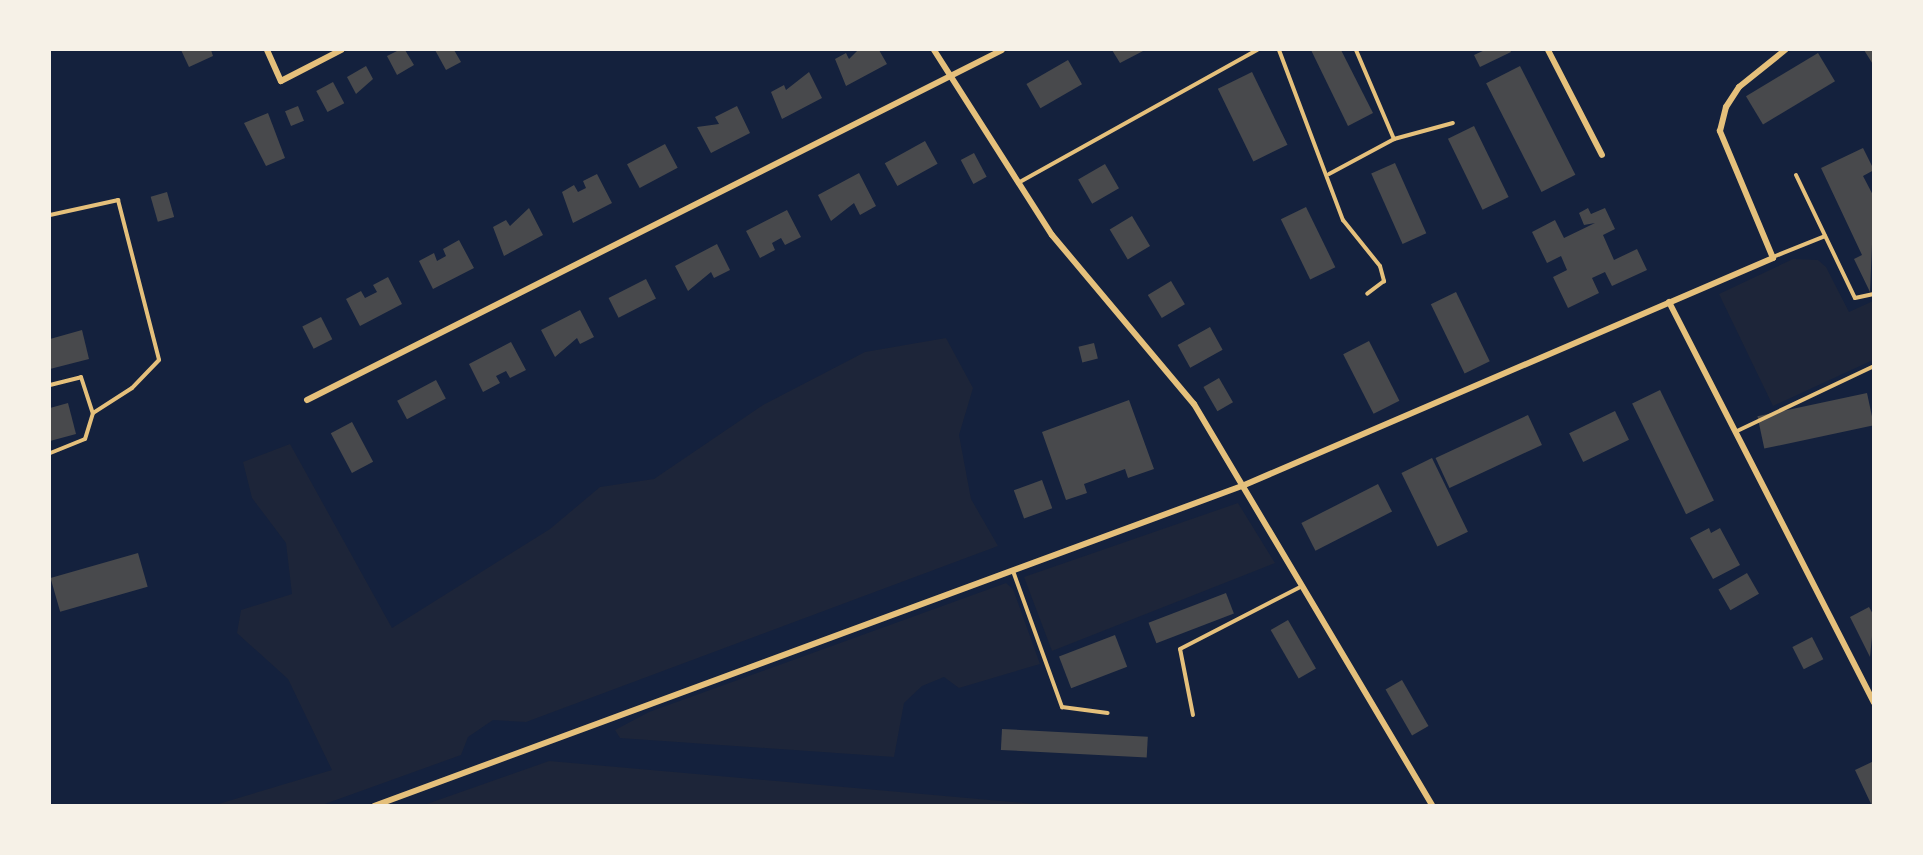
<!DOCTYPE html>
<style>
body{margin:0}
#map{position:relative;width:1923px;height:855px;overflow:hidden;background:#14213d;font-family:Ubuntu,sans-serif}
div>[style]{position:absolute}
.green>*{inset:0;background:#1d2539}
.building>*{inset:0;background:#48494c;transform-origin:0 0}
.service>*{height:4px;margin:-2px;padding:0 2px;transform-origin:2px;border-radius:2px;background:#e5c07b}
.minor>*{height:6px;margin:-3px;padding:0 3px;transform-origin:3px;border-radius:3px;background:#e5c07b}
span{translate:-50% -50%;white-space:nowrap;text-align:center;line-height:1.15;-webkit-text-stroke:6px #f6f1e7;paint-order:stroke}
.frame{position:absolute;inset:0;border:51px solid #f6f1e7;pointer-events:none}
</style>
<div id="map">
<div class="green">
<div style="clip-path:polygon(1793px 259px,1818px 260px,1826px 267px,1849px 312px,1873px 301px,1873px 360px,1773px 406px,1719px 294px)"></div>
<div style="clip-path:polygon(946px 338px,973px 388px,959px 435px,971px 499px,998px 546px,526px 722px,493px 720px,468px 737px,461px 755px,322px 805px,215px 805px,332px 770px,288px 679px,237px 633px,241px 610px,292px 594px,286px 543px,252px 498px,243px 462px,290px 444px,392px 628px,550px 529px,600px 487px,654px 479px,763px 405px,865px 352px)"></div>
<div style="clip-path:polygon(1238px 503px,1275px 563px,1052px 651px,1024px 577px)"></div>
<div style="clip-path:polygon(1006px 583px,1013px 589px,1040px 664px,959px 688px,944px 677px,922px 686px,904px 703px,894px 757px,620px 738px,615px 730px,649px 712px)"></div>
<div style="clip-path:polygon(549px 761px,1046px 805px,424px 805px)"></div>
</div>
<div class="building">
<div style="clip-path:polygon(181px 50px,211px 50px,213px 56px,189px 67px)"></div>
<div style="clip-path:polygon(399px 50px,405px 50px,414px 65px,397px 75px,387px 56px)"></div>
<div style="clip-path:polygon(435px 50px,454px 50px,461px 62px,446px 70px)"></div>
<div style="clip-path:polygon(858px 50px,879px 50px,887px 64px,846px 86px,835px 59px,846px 53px,849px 59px)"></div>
<div style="clip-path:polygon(1112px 50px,1145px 50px,1120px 63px)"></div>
<div style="clip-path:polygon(1311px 50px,1341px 50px,1373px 113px,1348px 126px)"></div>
<div style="clip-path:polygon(1485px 50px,1510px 50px,1511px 52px,1480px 67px,1474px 55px)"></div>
<div style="clip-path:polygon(1864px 50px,1874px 50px,1874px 66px)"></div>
<div style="left:1818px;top:53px;width:33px;height:84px;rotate:59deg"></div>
<div style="left:1068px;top:60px;width:28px;height:48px;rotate:60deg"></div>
<div style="clip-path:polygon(366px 66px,373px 79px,356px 94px,347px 77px)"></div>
<div style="left:1520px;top:66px;width:122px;height:38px;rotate:63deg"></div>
<div style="clip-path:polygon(809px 72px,822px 98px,782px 119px,771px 92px,784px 85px,786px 90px)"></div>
<div style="left:1252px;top:72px;width:81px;height:38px;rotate:64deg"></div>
<div style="left:333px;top:82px;width:24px;height:19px;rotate:62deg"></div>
<div style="left:298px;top:106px;width:16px;height:14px;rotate:68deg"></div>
<div style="clip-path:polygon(737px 106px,750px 133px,711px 153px,697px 127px,719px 124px,715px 117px)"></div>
<div style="clip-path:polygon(268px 113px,285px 158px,266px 166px,244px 123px)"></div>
<div style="left:1474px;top:126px;width:79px;height:29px;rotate:64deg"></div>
<div style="left:925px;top:141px;width:26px;height:46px;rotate:61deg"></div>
<div style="left:665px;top:144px;width:27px;height:43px;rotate:62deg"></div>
<div style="clip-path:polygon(1863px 148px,1874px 170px,1863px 176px,1874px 197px,1870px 292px,1854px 259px,1862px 255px,1821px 168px)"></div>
<div style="left:974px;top:153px;width:27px;height:15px;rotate:62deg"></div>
<div style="left:1395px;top:163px;width:77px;height:26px;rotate:66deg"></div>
<div style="left:1105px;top:164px;width:28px;height:31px;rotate:60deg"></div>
<div style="clip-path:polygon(859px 173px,876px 206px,860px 215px,854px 203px,831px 221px,818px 195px)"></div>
<div style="clip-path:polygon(597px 174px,612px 203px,573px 223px,562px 192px,574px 185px,578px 192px,586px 188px,583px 181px)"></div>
<div style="left:167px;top:192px;width:26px;height:17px;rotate:74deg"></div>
<div style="left:1306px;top:207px;width:67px;height:28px;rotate:64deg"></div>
<div style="clip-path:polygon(529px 208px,543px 235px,504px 256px,493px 227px,506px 220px,510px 226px)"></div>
<div style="clip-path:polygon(1588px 208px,1591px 214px,1605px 208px,1615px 229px,1603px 235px,1614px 260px,1637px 249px,1647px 270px,1612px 286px,1605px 272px,1592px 278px,1599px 293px,1568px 308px,1553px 277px,1567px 270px,1561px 256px,1547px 263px,1532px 232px,1555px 220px,1564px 238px,1595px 223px,1584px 225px,1579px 213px)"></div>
<div style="clip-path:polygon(787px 210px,801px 237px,785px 245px,781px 238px,772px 243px,775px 250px,760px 258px,746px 231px)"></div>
<div style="left:1132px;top:216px;width:35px;height:26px;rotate:59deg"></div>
<div style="clip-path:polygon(459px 240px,474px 268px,433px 289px,419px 261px,434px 253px,437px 261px,446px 256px,443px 249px)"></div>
<div style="clip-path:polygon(717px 244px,730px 270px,714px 278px,711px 272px,688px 291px,675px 266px)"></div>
<div style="clip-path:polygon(388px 277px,402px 304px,360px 326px,346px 299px,361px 291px,365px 298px,377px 292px,373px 285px)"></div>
<div style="left:646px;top:279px;width:22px;height:42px;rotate:63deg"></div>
<div style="left:1171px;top:281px;width:27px;height:27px;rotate:59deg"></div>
<div style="left:1456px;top:292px;width:77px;height:28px;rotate:64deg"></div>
<div style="clip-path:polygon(580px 310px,594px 337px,580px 344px,577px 338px,555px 357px,541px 330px)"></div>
<div style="left:321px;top:317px;width:25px;height:21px;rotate:63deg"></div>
<div style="left:1210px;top:327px;width:26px;height:37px;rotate:61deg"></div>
<div style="clip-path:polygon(82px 330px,89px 359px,50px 369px,50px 339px)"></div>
<div style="left:1369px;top:341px;width:67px;height:29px;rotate:63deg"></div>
<div style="clip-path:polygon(511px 342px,526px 370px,510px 378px,506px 371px,496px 376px,500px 383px,483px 392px,469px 364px)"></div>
<div style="left:1094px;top:343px;width:16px;height:16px;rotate:76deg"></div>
<div style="left:1219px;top:378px;width:28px;height:18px;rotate:60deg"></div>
<div style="left:436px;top:380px;width:21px;height:44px;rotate:62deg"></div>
<div style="left:1660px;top:390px;width:123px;height:31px;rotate:64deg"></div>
<div style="left:1867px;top:393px;width:33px;height:112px;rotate:78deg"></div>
<div style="clip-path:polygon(1129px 400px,1154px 469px,1128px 478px,1125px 469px,1084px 484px,1087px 493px,1066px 500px,1042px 432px)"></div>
<div style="clip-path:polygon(68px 403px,76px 434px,50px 441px,50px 408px)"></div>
<div style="left:1615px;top:411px;width:32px;height:51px;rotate:64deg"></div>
<div style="left:1528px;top:415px;width:33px;height:102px;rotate:65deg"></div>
<div style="left:352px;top:422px;width:45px;height:24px;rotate:62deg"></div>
<div style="left:1432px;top:458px;width:82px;height:34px;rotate:64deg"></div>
<div style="left:1042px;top:480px;width:30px;height:30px;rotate:70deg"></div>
<div style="left:1378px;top:484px;width:31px;height:86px;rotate:63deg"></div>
<div style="clip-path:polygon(1709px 528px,1711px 533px,1720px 528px,1740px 565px,1713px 579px,1690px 538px)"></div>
<div style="left:138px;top:553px;width:35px;height:91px;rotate:74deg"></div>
<div style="left:1747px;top:573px;width:24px;height:33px;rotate:60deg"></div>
<div style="left:1226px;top:593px;width:22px;height:83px;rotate:69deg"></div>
<div style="clip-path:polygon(1869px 607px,1874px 616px,1870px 657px,1850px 617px)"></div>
<div style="left:1288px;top:620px;width:56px;height:20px;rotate:60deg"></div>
<div style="left:1115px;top:635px;width:34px;height:60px;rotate:69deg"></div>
<div style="left:1812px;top:637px;width:25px;height:22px;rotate:63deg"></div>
<div style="left:1402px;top:680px;width:53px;height:19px;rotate:60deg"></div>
<div style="left:1002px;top:729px;width:146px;height:21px;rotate:3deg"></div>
<div style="clip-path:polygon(1874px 761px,1874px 806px,1872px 806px,1855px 770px)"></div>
</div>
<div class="service">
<div style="left:1279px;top:50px;width:182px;rotate:69.4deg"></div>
<div style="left:1343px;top:220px;width:59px;rotate:51.2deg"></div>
<div style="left:1380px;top:266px;width:16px;rotate:75deg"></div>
<div style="left:1384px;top:281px;width:21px;rotate:143deg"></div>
<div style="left:1356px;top:50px;width:97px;rotate:66.9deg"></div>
<div style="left:1329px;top:174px;width:74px;rotate:-28.3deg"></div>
<div style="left:1394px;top:139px;width:61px;rotate:-15.2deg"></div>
<div style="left:1796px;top:175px;width:136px;rotate:64.4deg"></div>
<div style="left:1855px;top:298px;width:19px;rotate:-12deg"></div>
<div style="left:1018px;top:183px;width:274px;rotate:-29.1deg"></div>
<div style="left:50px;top:215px;width:70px;rotate:-12.4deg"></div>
<div style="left:118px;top:200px;width:165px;rotate:75.6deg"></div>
<div style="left:159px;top:360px;width:39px;rotate:134deg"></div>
<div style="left:132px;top:388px;width:46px;rotate:147.3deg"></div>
<div style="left:93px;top:413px;width:27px;rotate:107deg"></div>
<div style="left:85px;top:439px;width:38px;rotate:158deg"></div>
<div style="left:1773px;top:257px;width:56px;rotate:-22deg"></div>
<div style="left:50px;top:385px;width:32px;rotate:-14deg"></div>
<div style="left:81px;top:377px;width:38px;rotate:72deg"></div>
<div style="left:1735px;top:432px;width:154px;rotate:-25.4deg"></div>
<div style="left:1013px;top:571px;width:145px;rotate:70.2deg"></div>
<div style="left:1062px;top:707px;width:46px;rotate:7.4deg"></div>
<div style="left:1193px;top:715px;width:67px;rotate:-101.1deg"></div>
<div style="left:1180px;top:649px;width:137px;rotate:-27.3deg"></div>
</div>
<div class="minor">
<div style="left:267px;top:50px;width:34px;rotate:66deg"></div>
<div style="left:281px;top:81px;width:68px;rotate:-27.3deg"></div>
<div style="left:934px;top:50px;width:219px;rotate:57.5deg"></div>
<div style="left:1052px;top:235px;width:221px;rotate:50deg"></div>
<div style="left:1194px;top:404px;width:468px;rotate:59.3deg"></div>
<div style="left:1548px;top:50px;width:118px;rotate:62.8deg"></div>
<div style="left:1669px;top:302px;width:450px;rotate:62.9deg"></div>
<div style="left:307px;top:400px;width:778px;rotate:-26.73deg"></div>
<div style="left:374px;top:806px;width:925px;rotate:-20.24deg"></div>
<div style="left:1242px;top:486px;width:578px;rotate:-23.24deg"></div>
<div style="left:1773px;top:258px;width:138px;rotate:-112.7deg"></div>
<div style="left:1720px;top:131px;width:25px;rotate:-76deg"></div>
<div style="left:1726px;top:107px;width:24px;rotate:-57deg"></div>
<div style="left:1739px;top:87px;width:59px;rotate:-38.8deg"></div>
</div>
<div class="frame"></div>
</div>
